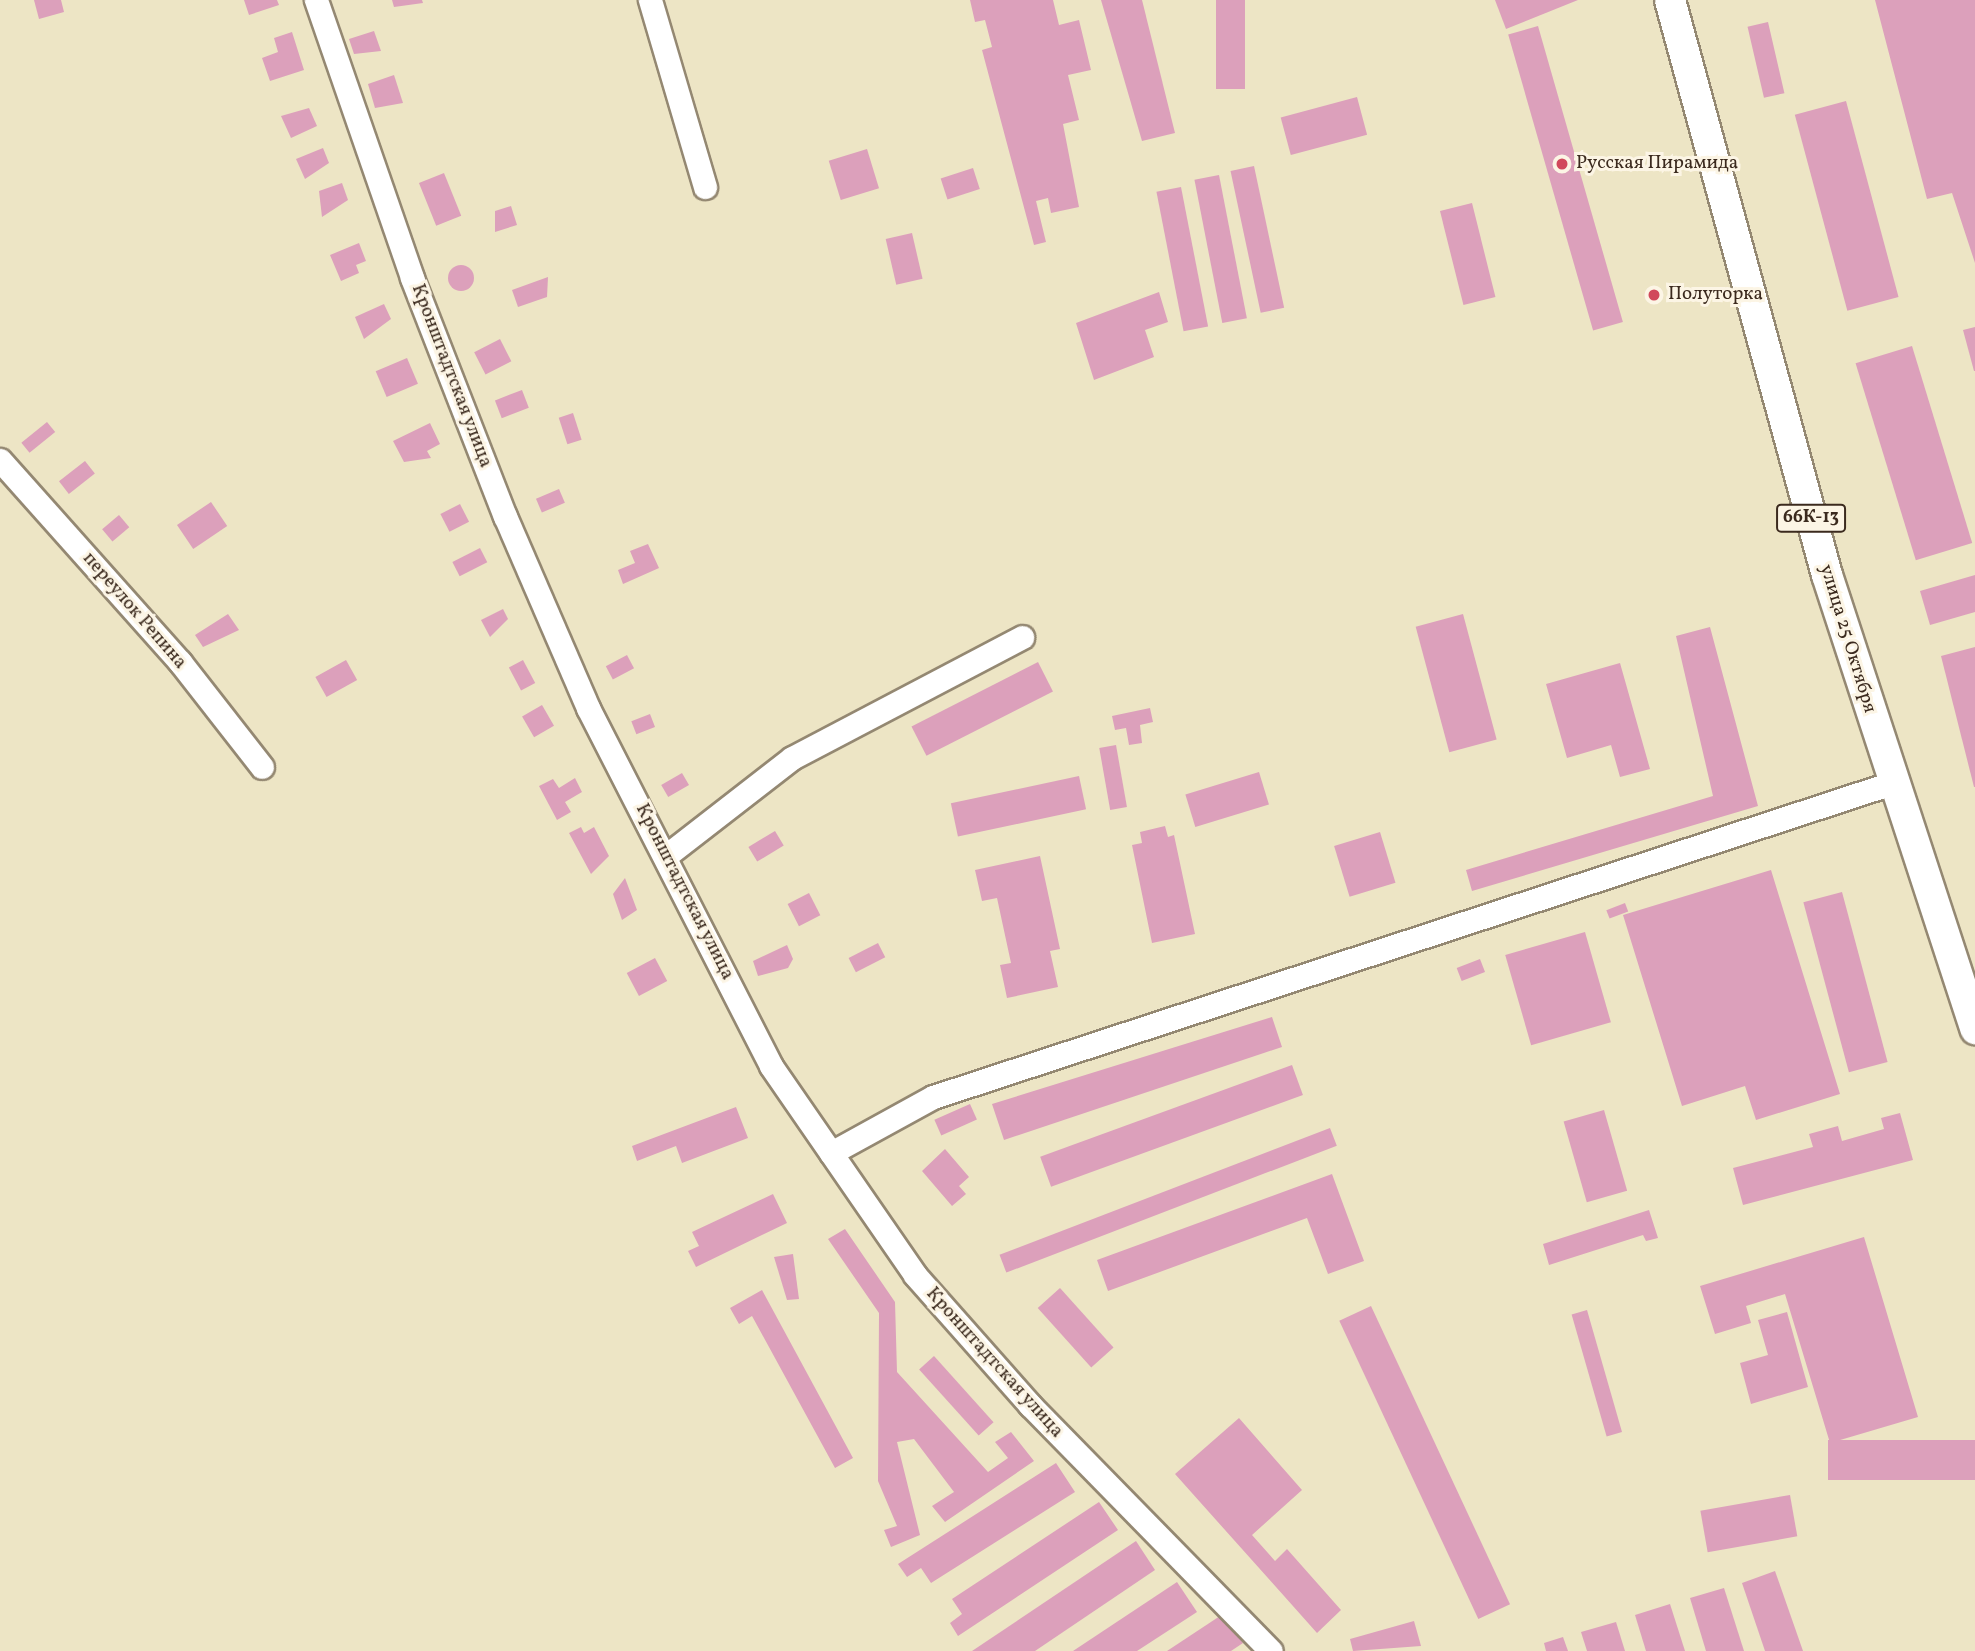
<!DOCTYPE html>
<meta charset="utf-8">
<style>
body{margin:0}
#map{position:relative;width:1975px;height:1651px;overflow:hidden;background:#ede5c5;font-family:Vollkorn,serif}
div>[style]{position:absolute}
.building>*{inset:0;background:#dca0bb;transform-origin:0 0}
.round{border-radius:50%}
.roads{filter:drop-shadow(2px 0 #948872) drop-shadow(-2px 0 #948872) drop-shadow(0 2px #948872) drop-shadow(0 -2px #948872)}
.minor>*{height:23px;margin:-11.5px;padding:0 11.5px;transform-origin:11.5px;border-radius:11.5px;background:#fff}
.major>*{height:30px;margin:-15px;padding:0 15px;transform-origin:15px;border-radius:15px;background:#fff}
.dots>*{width:19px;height:19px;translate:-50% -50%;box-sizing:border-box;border:4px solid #fcf5e5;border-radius:50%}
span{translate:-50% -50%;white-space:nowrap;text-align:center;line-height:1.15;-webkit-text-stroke:6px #fcf5e5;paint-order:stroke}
.shield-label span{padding:2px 5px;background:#fcf5e5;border:2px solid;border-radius:5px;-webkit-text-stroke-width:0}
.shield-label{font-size:18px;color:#3b2a1e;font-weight:700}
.poi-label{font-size:19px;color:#3b2a1e}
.left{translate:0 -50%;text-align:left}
.street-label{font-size:19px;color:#3b2a1e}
</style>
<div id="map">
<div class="building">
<div style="clip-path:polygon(34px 0,61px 0,64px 12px,39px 19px)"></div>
<div style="clip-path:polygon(244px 0,277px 0,279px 5px,249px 15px)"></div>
<div style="clip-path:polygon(392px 0,422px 0,423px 3px,394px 7px)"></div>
<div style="clip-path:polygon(970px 0,1053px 0,1059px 25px,1079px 20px,1091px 70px,1068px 75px,1079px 120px,1063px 124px,1079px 207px,1051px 213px,1048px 198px,1036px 201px,1046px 242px,1034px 245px,982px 50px,992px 47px,985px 20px,975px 22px)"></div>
<div style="clip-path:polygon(1101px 0,1142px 0,1175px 133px,1142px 141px)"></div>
<div style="left:1216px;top:0;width:29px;height:89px"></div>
<div style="clip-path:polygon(1495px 0,1578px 0,1506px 29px)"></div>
<div style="clip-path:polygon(1875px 0,1975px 0,1975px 263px,1952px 193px,1927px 199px)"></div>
<div style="left:1768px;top:22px;width:73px;height:21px;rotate:77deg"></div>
<div style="left:1538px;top:26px;width:308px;height:31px;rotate:74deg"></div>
<div style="clip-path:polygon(374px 31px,381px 51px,354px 54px,349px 39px)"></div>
<div style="clip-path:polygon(292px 32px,304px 70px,270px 81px,262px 58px,278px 52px,274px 38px)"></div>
<div style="clip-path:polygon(394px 75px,403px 103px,375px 108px,368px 84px)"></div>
<div style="left:1357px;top:97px;width:39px;height:79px;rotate:75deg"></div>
<div style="left:1846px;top:101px;width:203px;height:53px;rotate:75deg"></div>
<div style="clip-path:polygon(309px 108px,317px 126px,291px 138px,281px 116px)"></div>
<div style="clip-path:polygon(323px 148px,329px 163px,305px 179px,296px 159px)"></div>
<div style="left:867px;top:149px;width:41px;height:40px;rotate:73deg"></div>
<div style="left:1254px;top:166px;width:145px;height:24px;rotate:78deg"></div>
<div style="left:973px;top:168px;width:22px;height:34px;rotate:72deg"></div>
<div style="left:444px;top:173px;width:46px;height:27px;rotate:68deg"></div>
<div style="left:1219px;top:175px;width:146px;height:25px;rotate:79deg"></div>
<div style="clip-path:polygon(342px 183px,348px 200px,322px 217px,319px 191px)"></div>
<div style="left:1181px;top:187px;width:142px;height:25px;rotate:79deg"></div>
<div style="left:1472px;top:203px;width:97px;height:33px;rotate:76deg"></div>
<div style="clip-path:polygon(511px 206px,517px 225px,495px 232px,495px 211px)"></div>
<div style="left:912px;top:233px;width:47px;height:27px;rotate:77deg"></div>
<div style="clip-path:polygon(359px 243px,366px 261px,356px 265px,359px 273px,341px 281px,330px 255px)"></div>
<div class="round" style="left:448px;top:265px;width:26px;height:26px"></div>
<div style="clip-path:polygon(548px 277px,547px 297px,518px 307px,512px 290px)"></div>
<div style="clip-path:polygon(1159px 292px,1168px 322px,1145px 330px,1154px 357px,1094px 380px,1076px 323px)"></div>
<div style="clip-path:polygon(384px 304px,391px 319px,364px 339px,355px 317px)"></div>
<div style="clip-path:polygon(1975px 327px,1975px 371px,1974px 371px,1963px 330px)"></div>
<div style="left:500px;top:339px;width:25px;height:29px;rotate:63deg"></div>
<div style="left:1912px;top:346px;width:206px;height:59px;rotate:73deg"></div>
<div style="left:407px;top:358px;width:28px;height:34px;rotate:67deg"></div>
<div style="left:522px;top:390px;width:19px;height:29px;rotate:69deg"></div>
<div style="left:573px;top:413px;width:28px;height:15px;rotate:72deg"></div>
<div style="left:47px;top:422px;width:13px;height:33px;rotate:51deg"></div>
<div style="clip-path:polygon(430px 423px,440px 444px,427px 451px,431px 458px,404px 462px,393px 441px)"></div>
<div style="left:85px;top:461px;width:16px;height:33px;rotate:52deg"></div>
<div style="left:559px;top:489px;width:15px;height:25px;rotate:67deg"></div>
<div style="left:211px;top:502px;width:29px;height:41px;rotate:56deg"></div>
<div style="left:460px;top:504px;width:20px;height:22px;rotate:63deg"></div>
<div style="left:119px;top:515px;width:16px;height:22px;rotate:50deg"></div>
<div style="clip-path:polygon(648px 544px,659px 568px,623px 584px,618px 570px,635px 563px,630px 551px)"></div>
<div style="left:480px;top:548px;width:16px;height:31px;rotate:63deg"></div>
<div style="clip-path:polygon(1975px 575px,1975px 612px,1930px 625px,1920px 591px)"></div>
<div style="clip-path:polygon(503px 609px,508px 619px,490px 637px,481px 620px)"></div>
<div style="clip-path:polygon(228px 614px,239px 630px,203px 647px,195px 635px)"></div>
<div style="left:1463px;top:614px;width:130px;height:49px;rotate:75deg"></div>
<div style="clip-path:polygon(1710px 627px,1758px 806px,1472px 891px,1466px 870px,1713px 796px,1676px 636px)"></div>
<div style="clip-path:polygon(1975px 647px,1975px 787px,1974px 787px,1941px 656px)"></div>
<div style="left:627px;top:655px;width:15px;height:24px;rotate:62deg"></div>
<div style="left:346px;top:660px;width:23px;height:35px;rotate:61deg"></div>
<div style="left:523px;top:660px;width:26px;height:16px;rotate:62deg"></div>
<div style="left:1038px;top:662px;width:33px;height:142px;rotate:63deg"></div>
<div style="clip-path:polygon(1620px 663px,1650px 769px,1620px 777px,1611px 745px,1567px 758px,1546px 684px)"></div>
<div style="left:542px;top:705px;width:24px;height:23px;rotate:60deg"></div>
<div style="clip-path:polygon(1150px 708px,1153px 722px,1140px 725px,1142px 743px,1129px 745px,1126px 728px,1115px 730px,1112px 716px)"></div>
<div style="left:650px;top:714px;width:14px;height:20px;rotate:69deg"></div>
<div style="left:1116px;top:745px;width:63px;height:17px;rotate:80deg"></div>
<div style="left:1259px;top:772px;width:34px;height:77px;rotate:73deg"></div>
<div style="left:682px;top:773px;width:14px;height:24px;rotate:60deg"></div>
<div style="left:1079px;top:776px;width:34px;height:131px;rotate:78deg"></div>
<div style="clip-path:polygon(575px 778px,582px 792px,565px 802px,571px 812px,557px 820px,539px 786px,553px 779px,559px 788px)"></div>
<div style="clip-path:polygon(1165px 826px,1168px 837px,1174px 835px,1195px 934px,1152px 943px,1132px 845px,1142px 843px,1140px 832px)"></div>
<div style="clip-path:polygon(581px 827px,584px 833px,594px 827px,609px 856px,591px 874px,569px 833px)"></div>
<div style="left:775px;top:831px;width:17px;height:31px;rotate:59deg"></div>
<div style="left:1380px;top:832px;width:53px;height:48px;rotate:73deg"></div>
<div style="clip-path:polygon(1040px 856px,1060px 949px,1050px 951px,1058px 987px,1007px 998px,1000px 965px,1011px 963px,997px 898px,982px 901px,975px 870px)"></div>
<div style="clip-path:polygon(1771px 870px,1840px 1094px,1756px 1120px,1745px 1086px,1682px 1106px,1623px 915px)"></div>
<div style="clip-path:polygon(625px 878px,637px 910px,622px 920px,613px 894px)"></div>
<div style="left:1842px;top:892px;width:176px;height:40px;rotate:75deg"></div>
<div style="left:809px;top:893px;width:25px;height:24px;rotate:63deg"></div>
<div style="left:1625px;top:903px;width:9px;height:20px;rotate:69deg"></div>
<div style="left:1585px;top:932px;width:94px;height:83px;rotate:74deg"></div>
<div style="left:878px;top:943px;width:16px;height:33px;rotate:63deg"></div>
<div style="clip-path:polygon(787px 945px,793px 959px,788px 968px,758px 976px,753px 961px)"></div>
<div style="left:655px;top:958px;width:26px;height:32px;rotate:62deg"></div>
<div style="left:1480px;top:959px;width:14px;height:25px;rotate:69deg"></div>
<div style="clip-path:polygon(1272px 1017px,1282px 1047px,1004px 1140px,992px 1104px)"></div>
<div style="left:1292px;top:1065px;width:32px;height:268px;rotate:70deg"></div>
<div style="left:970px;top:1104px;width:17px;height:39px;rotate:66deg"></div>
<div style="clip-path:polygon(736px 1107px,748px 1138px,682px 1163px,676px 1146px,637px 1161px,632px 1146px)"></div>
<div style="left:1604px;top:1110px;width:84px;height:42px;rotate:74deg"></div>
<div style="clip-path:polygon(1900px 1113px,1913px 1160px,1743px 1205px,1733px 1168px,1813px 1147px,1809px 1134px,1838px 1126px,1842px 1141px,1884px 1129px,1881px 1118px)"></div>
<div style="left:1330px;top:1128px;width:19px;height:354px;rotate:69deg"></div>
<div style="clip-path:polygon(945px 1149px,969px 1177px,959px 1186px,966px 1194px,952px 1206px,922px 1171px)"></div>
<div style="clip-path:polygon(1332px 1174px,1364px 1261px,1328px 1274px,1307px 1218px,1108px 1291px,1097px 1260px)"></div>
<div style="clip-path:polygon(773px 1194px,787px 1223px,696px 1267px,688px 1251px,699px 1246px,692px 1232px)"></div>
<div style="clip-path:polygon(1649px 1210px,1658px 1238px,1646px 1241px,1643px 1235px,1549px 1265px,1543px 1244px)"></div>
<div style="clip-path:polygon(845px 1229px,895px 1302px,897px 1372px,988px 1472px,1008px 1458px,995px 1442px,1011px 1432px,1034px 1461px,945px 1522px,932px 1506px,954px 1492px,914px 1439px,897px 1442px,920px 1535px,891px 1547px,884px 1530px,897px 1526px,878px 1481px,879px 1313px,828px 1239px)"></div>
<div style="clip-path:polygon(1864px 1237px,1918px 1417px,1830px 1443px,1785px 1294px,1746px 1306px,1751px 1323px,1715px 1334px,1700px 1286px)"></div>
<div style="clip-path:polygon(793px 1254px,799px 1299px,787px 1300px,774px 1257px)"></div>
<div style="left:1060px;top:1288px;width:80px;height:30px;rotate:48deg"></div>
<div style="clip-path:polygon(762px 1290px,853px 1458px,835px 1468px,752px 1316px,739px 1324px,730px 1308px)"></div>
<div style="left:1371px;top:1306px;width:329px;height:35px;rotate:65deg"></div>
<div style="left:1587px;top:1310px;width:127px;height:16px;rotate:74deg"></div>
<div style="clip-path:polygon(1787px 1312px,1808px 1387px,1751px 1404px,1740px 1363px,1768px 1355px,1758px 1320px)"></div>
<div style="left:934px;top:1356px;width:89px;height:20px;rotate:48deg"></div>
<div style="clip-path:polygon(1239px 1418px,1302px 1490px,1252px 1535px,1275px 1561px,1287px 1549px,1341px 1610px,1317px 1633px,1175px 1474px)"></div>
<div style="left:1975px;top:1440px;width:40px;height:147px;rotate:90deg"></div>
<div style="clip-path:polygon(1056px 1463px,1075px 1492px,931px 1583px,921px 1568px,907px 1577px,898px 1564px)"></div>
<div style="left:1790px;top:1495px;width:42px;height:91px;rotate:80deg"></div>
<div style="clip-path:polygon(1099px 1502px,1118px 1530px,958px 1636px,950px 1623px,962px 1614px,952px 1599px)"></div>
<div style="clip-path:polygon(1136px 1541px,1155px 1570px,1035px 1651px,972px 1651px)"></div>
<div style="clip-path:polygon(1775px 1571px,1803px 1651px,1765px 1651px,1742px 1583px)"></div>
<div style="clip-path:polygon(1177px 1582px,1197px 1612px,1137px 1651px,1073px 1651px)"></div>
<div style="clip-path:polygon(1724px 1588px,1744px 1651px,1706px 1651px,1690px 1598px)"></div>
<div style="clip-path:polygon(1670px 1604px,1685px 1651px,1646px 1651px,1635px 1615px)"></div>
<div style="clip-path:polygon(1223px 1614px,1243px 1643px,1231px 1651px,1167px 1651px)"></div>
<div style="clip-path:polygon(1414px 1621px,1421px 1646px,1353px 1651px,1350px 1639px)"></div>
<div style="clip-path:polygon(1616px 1622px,1625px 1651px,1587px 1651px,1581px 1632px)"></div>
<div style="clip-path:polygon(1563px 1637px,1568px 1651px,1546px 1651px,1544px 1643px)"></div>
</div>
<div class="roads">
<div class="minor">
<div style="left:316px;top:0;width:294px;rotate:70.9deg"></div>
<div style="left:412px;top:278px;width:256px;rotate:68.7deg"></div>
<div style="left:505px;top:516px;width:209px;rotate:66.6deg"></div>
<div style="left:588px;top:708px;width:402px;rotate:62.9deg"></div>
<div style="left:771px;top:1066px;width:254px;rotate:55.4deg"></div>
<div style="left:915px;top:1275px;width:174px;rotate:48.5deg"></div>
<div style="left:1030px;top:1405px;width:344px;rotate:45.6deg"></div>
<div style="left:650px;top:0;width:195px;rotate:73.6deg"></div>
<div style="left:0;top:460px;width:271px;rotate:48.3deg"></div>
<div style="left:180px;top:662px;width:133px;rotate:52deg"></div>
<div style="left:667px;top:855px;width:158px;rotate:-37.8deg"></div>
<div style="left:792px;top:758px;width:260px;rotate:-27.7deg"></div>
<div style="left:831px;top:1153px;width:116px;rotate:-28.8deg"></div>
<div style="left:933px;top:1097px;width:1009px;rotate:-18.13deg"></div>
</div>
<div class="major">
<div style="left:1670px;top:0;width:596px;rotate:74.73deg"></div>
<div style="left:1827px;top:575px;width:478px;rotate:71.9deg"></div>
</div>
</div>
<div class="dots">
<div style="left:1562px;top:164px;background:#d1495b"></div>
<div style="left:1654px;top:295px;background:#d1495b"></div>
</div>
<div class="shield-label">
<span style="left:1811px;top:518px">66К-13</span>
</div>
<div class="poi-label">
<span class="left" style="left:1576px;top:164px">Русская Пирамида</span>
<span class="left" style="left:1668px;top:295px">Полуторка</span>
</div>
<div class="street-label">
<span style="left:451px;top:376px;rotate:69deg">Кронштадтская улица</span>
<span style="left:134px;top:611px;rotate:49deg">переулок Репина</span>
<span style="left:1847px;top:639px;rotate:73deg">улица 25 Октября</span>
<span style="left:684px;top:892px;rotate:63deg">Кронштадтская улица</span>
<span style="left:994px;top:1363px;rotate:48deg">Кронштадтская улица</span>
</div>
</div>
